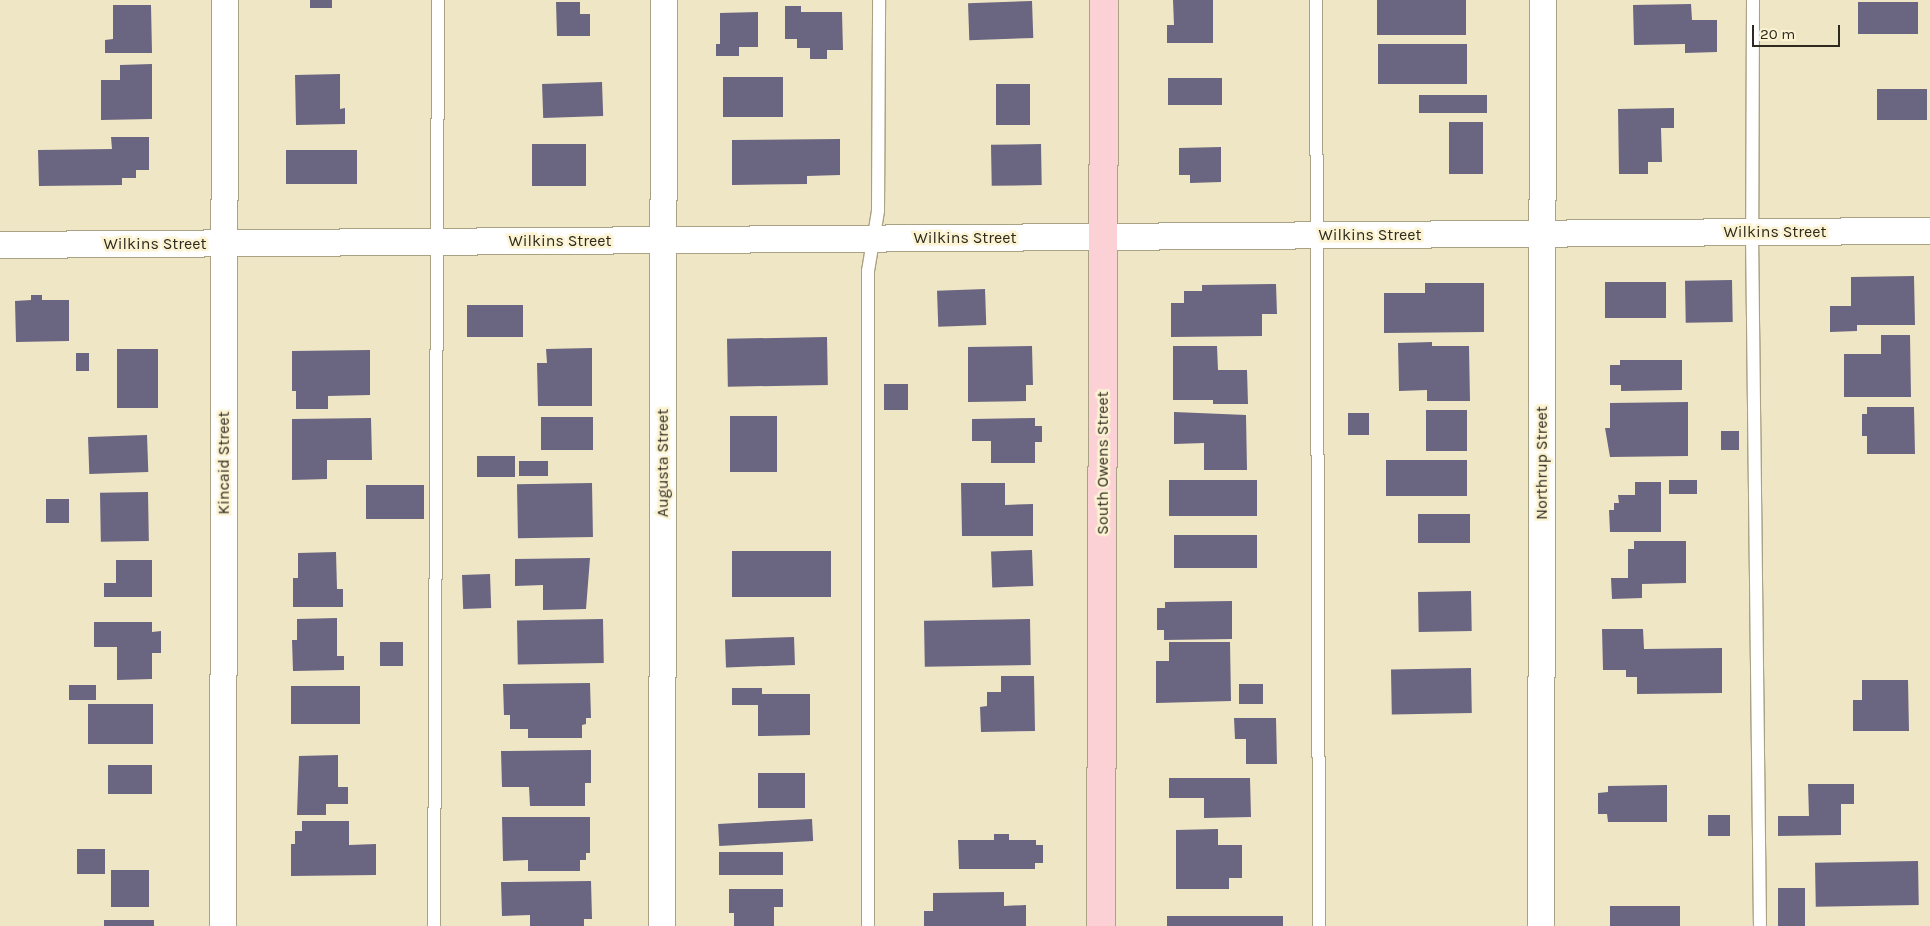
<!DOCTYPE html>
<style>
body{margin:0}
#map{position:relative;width:1930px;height:926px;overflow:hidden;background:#efe6c6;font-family:Karla,sans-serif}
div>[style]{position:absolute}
.building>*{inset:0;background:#6a6580;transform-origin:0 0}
.roads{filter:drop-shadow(1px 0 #aaa284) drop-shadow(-1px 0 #aaa284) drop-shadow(0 1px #aaa284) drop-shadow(0 -1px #aaa284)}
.lane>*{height:12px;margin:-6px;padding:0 6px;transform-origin:6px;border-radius:6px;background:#fff}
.street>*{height:26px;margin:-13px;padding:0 13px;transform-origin:13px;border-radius:13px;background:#fff}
.secondary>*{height:28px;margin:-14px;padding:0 14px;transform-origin:14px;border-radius:14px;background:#fcd1d5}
span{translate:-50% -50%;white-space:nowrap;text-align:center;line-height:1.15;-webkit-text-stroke:5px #fcf3d3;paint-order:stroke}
.street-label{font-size:16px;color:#2e2a1e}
.scale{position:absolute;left:1752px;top:25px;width:88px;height:22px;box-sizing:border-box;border:2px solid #2e2a1e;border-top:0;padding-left:6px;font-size:15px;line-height:18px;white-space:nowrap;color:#2e2a1e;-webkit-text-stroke:4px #fcf3d3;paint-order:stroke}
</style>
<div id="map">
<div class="building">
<div style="left:310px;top:0;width:22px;height:8px"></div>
<div style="clip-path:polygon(1173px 0,1213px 0,1213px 43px,1167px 43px,1167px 25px,1174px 25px)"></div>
<div style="left:1377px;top:0;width:89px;height:35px"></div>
<div style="left:1032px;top:1px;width:37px;height:64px;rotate:88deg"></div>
<div style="clip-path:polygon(556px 2px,580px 2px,580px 14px,590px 14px,590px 36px,557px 36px)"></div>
<div style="left:1918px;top:2px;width:32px;height:60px;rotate:90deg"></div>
<div style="clip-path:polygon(1691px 4px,1692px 20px,1717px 20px,1717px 52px,1685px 53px,1685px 44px,1634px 45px,1633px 5px)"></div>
<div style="clip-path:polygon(113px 5px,151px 5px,152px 53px,105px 53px,105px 40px,113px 39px)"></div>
<div style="clip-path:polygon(785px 6px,801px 6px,801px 12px,842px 12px,843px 50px,827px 50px,827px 59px,810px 59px,810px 48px,797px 48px,797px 39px,785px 39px)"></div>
<div style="clip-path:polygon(758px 12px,758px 47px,739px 47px,739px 56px,716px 56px,716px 44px,720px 44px,720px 13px)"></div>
<div style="left:1467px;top:44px;width:40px;height:89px;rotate:90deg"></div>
<div style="clip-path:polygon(152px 64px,152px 119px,101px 120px,101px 80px,120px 80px,120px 65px)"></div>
<div style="clip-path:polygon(340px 74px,340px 109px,345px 108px,345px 124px,296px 125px,295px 75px)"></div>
<div style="left:723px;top:77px;width:60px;height:40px"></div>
<div style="left:1168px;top:78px;width:54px;height:27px"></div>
<div style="left:602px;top:82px;width:34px;height:60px;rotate:88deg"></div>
<div style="left:996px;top:84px;width:34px;height:41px"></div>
<div style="left:1927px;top:89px;width:31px;height:50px;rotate:90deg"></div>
<div style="left:1487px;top:95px;width:18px;height:68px;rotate:90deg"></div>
<div style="clip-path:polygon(1674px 108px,1674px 128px,1661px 128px,1662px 162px,1648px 162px,1648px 174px,1619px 174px,1618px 109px)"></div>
<div style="left:1449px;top:122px;width:34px;height:52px"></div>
<div style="clip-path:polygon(111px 137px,149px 137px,149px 170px,136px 170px,136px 178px,122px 178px,122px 185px,39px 186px,38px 150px,112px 149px)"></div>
<div style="clip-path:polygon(840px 139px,840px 175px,807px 176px,807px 184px,732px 185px,732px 140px)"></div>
<div style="left:586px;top:144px;width:42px;height:54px;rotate:90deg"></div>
<div style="left:1041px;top:144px;width:41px;height:50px;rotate:89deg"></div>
<div style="clip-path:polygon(1221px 147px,1221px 182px,1190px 183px,1190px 175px,1179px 175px,1179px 148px)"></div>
<div style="left:286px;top:150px;width:71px;height:34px"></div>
<div style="clip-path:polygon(1914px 276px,1915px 325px,1857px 325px,1857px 331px,1830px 332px,1830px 306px,1851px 306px,1851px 277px)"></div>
<div style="left:1732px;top:280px;width:42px;height:47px;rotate:89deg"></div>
<div style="left:1605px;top:282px;width:61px;height:36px"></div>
<div style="clip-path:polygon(1425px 283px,1484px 283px,1484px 332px,1384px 333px,1384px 293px,1425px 293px)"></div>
<div style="clip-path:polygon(1276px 284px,1277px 314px,1262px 314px,1262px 336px,1171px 337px,1171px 303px,1184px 303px,1184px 291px,1202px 291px,1202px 285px)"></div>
<div style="left:985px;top:289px;width:36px;height:48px;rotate:88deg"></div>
<div style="clip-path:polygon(31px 295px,42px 295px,42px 300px,69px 300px,69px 341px,16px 342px,15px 301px,31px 300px)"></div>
<div style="left:523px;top:305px;width:32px;height:56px;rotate:90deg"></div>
<div style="clip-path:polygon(1881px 335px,1910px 335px,1911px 397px,1844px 397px,1844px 354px,1881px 354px)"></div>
<div style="left:827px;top:337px;width:48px;height:100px;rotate:89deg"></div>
<div style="clip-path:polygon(1432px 342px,1432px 346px,1469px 346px,1470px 401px,1427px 401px,1427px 390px,1399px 391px,1398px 343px)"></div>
<div style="clip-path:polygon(1032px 346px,1033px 385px,1026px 385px,1026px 401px,968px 402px,968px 347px)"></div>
<div style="clip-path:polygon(1173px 346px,1217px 346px,1218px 370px,1247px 370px,1248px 404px,1213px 404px,1213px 400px,1173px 400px)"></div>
<div style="clip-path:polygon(592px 348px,592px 406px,538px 406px,537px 363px,547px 363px,546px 349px)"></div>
<div style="left:158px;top:349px;width:59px;height:41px;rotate:90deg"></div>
<div style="clip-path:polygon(370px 350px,370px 395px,328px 396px,328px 409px,296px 409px,296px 391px,292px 391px,292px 351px)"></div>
<div style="left:76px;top:353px;width:13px;height:18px"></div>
<div style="clip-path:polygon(1620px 360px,1682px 360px,1682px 390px,1621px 391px,1621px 385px,1610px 385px,1610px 365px,1620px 365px)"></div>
<div style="left:884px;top:384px;width:24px;height:26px"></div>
<div style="clip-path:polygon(1688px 402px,1688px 456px,1610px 457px,1605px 428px,1610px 428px,1610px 403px)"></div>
<div style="clip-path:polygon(1867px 407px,1914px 407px,1915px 454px,1867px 454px,1867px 436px,1862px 436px,1862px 414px,1867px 414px)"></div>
<div style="left:1467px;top:410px;width:41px;height:41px;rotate:90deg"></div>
<div style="clip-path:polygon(1174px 412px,1246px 415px,1247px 470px,1204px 470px,1204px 443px,1174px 444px)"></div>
<div style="left:1348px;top:413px;width:21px;height:22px"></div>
<div style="left:730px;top:416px;width:47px;height:56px"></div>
<div style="left:541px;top:417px;width:52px;height:33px"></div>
<div style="clip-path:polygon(371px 418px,372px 460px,327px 460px,327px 479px,292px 480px,292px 419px)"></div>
<div style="clip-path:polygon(1035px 418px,1035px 426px,1042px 426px,1042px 442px,1035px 442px,1035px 463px,991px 463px,991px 441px,972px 441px,972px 419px)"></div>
<div style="left:1739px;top:431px;width:19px;height:18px;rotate:90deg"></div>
<div style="left:147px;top:435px;width:37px;height:59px;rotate:88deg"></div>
<div style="left:477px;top:456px;width:38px;height:21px"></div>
<div style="left:1467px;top:460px;width:36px;height:81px;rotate:90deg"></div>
<div style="left:519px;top:461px;width:29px;height:15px"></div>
<div style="left:1169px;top:480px;width:88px;height:36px"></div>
<div style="left:1697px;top:480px;width:14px;height:28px;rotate:90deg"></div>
<div style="clip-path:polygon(1635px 482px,1661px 482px,1661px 532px,1610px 532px,1609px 510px,1614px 510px,1614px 503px,1619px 503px,1618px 495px,1635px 495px)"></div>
<div style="left:592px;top:483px;width:54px;height:75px;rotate:89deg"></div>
<div style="clip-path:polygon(961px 483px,1005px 483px,1005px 505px,1033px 504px,1033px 536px,962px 536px)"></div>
<div style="left:424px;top:485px;width:34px;height:58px;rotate:90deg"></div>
<div style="left:148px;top:492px;width:49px;height:48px;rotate:89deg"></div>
<div style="left:46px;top:499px;width:23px;height:24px"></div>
<div style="left:1418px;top:514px;width:52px;height:29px"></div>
<div style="left:1257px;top:535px;width:33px;height:83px;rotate:90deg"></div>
<div style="clip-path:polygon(1634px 541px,1686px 541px,1686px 583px,1642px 584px,1642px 598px,1612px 599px,1611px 578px,1628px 578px,1628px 549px,1634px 549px)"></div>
<div style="left:1032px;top:550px;width:36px;height:41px;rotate:88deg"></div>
<div style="left:831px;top:551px;width:46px;height:99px;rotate:90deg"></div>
<div style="clip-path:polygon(336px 552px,337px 589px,343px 589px,343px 607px,293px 607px,293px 578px,298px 578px,298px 553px)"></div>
<div style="clip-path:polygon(590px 558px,586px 609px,543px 610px,543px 585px,515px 586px,515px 559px)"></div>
<div style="clip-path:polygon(116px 560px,152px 560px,152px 597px,104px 597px,104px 583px,116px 583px)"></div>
<div style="left:490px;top:574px;width:34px;height:28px;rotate:88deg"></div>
<div style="left:1471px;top:591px;width:40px;height:53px;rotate:89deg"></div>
<div style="clip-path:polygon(1232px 601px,1232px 639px,1164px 640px,1164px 630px,1157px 630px,1157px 608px,1165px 608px,1165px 602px)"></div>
<div style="clip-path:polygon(337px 618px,337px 656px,344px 656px,344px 670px,293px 671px,292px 640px,297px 640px,297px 619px)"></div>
<div style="left:603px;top:619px;width:44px;height:86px;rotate:89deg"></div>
<div style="left:1030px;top:619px;width:46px;height:106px;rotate:89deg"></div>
<div style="clip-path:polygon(94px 622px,152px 622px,152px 632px,161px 631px,161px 653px,152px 653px,152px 679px,117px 680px,117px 647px,94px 647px)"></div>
<div style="clip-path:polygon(1602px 629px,1643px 629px,1644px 649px,1722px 648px,1722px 693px,1637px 694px,1637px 677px,1626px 677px,1626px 670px,1603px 670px)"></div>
<div style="left:794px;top:637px;width:28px;height:69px;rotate:88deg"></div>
<div style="left:380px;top:642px;width:23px;height:24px"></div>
<div style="clip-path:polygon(1169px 642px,1230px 642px,1231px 701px,1156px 703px,1156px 661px,1169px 661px)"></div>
<div style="left:1471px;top:668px;width:45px;height:80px;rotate:89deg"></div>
<div style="clip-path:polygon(1001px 676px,1034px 676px,1035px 731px,981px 732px,980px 707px,987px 706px,987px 692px,1001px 692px)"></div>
<div style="clip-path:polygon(1862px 680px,1908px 680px,1909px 731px,1853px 731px,1853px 700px,1862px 700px)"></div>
<div style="clip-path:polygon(590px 683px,591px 718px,586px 718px,586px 724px,582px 725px,582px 738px,528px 738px,528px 729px,510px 729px,510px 715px,504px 715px,503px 684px)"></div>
<div style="left:1239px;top:684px;width:24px;height:20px"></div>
<div style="left:69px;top:685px;width:27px;height:15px"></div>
<div style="left:291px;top:686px;width:69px;height:38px"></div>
<div style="clip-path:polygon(732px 688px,762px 688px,762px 694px,810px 694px,810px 735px,758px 736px,758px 705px,732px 705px)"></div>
<div style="left:153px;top:704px;width:40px;height:65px;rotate:90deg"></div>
<div style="clip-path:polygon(1234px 718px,1276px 718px,1277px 764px,1246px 764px,1246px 739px,1235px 739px)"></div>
<div style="clip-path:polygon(591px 750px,591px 783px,585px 783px,585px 806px,530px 806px,529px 787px,502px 787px,501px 751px)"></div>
<div style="clip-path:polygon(338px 755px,338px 787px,348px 787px,348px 804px,326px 804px,326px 815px,297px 815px,299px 756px)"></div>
<div style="left:152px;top:765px;width:29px;height:44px;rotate:90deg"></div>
<div style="left:758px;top:773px;width:47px;height:35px"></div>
<div style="clip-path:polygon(1169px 778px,1250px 778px,1251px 817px,1204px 818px,1204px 798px,1169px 798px)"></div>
<div style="clip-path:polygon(1808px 784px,1854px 784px,1854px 804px,1841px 804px,1841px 835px,1778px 836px,1778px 816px,1809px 816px)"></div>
<div style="clip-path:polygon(1667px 785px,1667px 822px,1608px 822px,1607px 814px,1598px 814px,1598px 793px,1608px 792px,1608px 786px)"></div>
<div style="left:1708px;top:815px;width:22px;height:21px"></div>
<div style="clip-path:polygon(502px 817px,590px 817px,590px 853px,586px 853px,586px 860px,580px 860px,580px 871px,528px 871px,528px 860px,503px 861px)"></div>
<div style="left:812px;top:819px;width:22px;height:94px;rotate:87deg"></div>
<div style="clip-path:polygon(302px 821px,349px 821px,349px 845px,376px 844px,376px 875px,291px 876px,291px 844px,295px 844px,295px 831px,302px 831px)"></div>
<div style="clip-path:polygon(1218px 829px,1218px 845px,1242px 845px,1242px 878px,1229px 878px,1229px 889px,1176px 889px,1176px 830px)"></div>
<div style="clip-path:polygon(994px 834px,1009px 834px,1009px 840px,1036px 840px,1036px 845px,1043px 845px,1043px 863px,1035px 863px,1035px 869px,959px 869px,958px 840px,994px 840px)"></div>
<div style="left:105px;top:849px;width:25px;height:28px;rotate:90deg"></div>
<div style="left:719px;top:852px;width:64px;height:23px"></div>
<div style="left:1918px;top:861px;width:44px;height:103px;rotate:89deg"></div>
<div style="left:149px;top:870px;width:37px;height:38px;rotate:90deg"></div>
<div style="clip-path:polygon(591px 881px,592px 919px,584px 919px,584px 926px,530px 926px,530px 915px,502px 916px,501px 882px)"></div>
<div style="left:1778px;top:888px;width:27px;height:38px"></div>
<div style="clip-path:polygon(729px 889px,783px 889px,783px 907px,774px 907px,774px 926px,734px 926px,734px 913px,729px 913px)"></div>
<div style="clip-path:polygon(1004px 892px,1004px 906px,1026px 905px,1026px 926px,924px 926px,924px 911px,933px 911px,933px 893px)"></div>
<div style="left:1610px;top:906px;width:70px;height:20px"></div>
<div style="left:1283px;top:916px;width:10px;height:116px;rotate:90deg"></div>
<div style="left:104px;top:920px;width:50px;height:6px"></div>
</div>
<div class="roads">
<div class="lane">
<div style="left:1316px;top:0;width:926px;rotate:89.81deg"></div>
<div style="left:1753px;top:0;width:232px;rotate:90.2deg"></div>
<div style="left:1752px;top:232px;width:694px;rotate:89.34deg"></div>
<div style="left:434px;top:926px;width:926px;rotate:-89.75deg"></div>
<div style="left:868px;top:926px;width:655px;rotate:-90deg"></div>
<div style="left:868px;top:271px;width:61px;rotate:-80.5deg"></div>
<div style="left:878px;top:211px;width:211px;rotate:-89.7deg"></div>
</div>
<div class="street">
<div style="left:0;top:245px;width:1930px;rotate:-0.42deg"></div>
<div style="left:223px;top:926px;width:926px;rotate:-89.88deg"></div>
<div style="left:662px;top:926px;width:926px;rotate:-89.88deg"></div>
<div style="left:1541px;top:926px;width:926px;rotate:-89.88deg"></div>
</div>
<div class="secondary">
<div style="left:1101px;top:926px;width:926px;rotate:-89.81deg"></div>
</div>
</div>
<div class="street-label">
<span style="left:1775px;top:232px">Wilkins Street</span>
<span style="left:1370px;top:235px">Wilkins Street</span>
<span style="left:965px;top:238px">Wilkins Street</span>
<span style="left:560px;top:241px">Wilkins Street</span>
<span style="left:155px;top:244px">Wilkins Street</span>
<span style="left:224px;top:463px;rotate:-90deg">Kincaid Street</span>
<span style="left:663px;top:463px;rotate:-90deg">Augusta Street</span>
<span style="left:1103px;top:463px;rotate:-90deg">South Owens Street</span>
<span style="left:1542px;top:463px;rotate:-90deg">Northrup Street</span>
</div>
<div class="scale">20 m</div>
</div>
